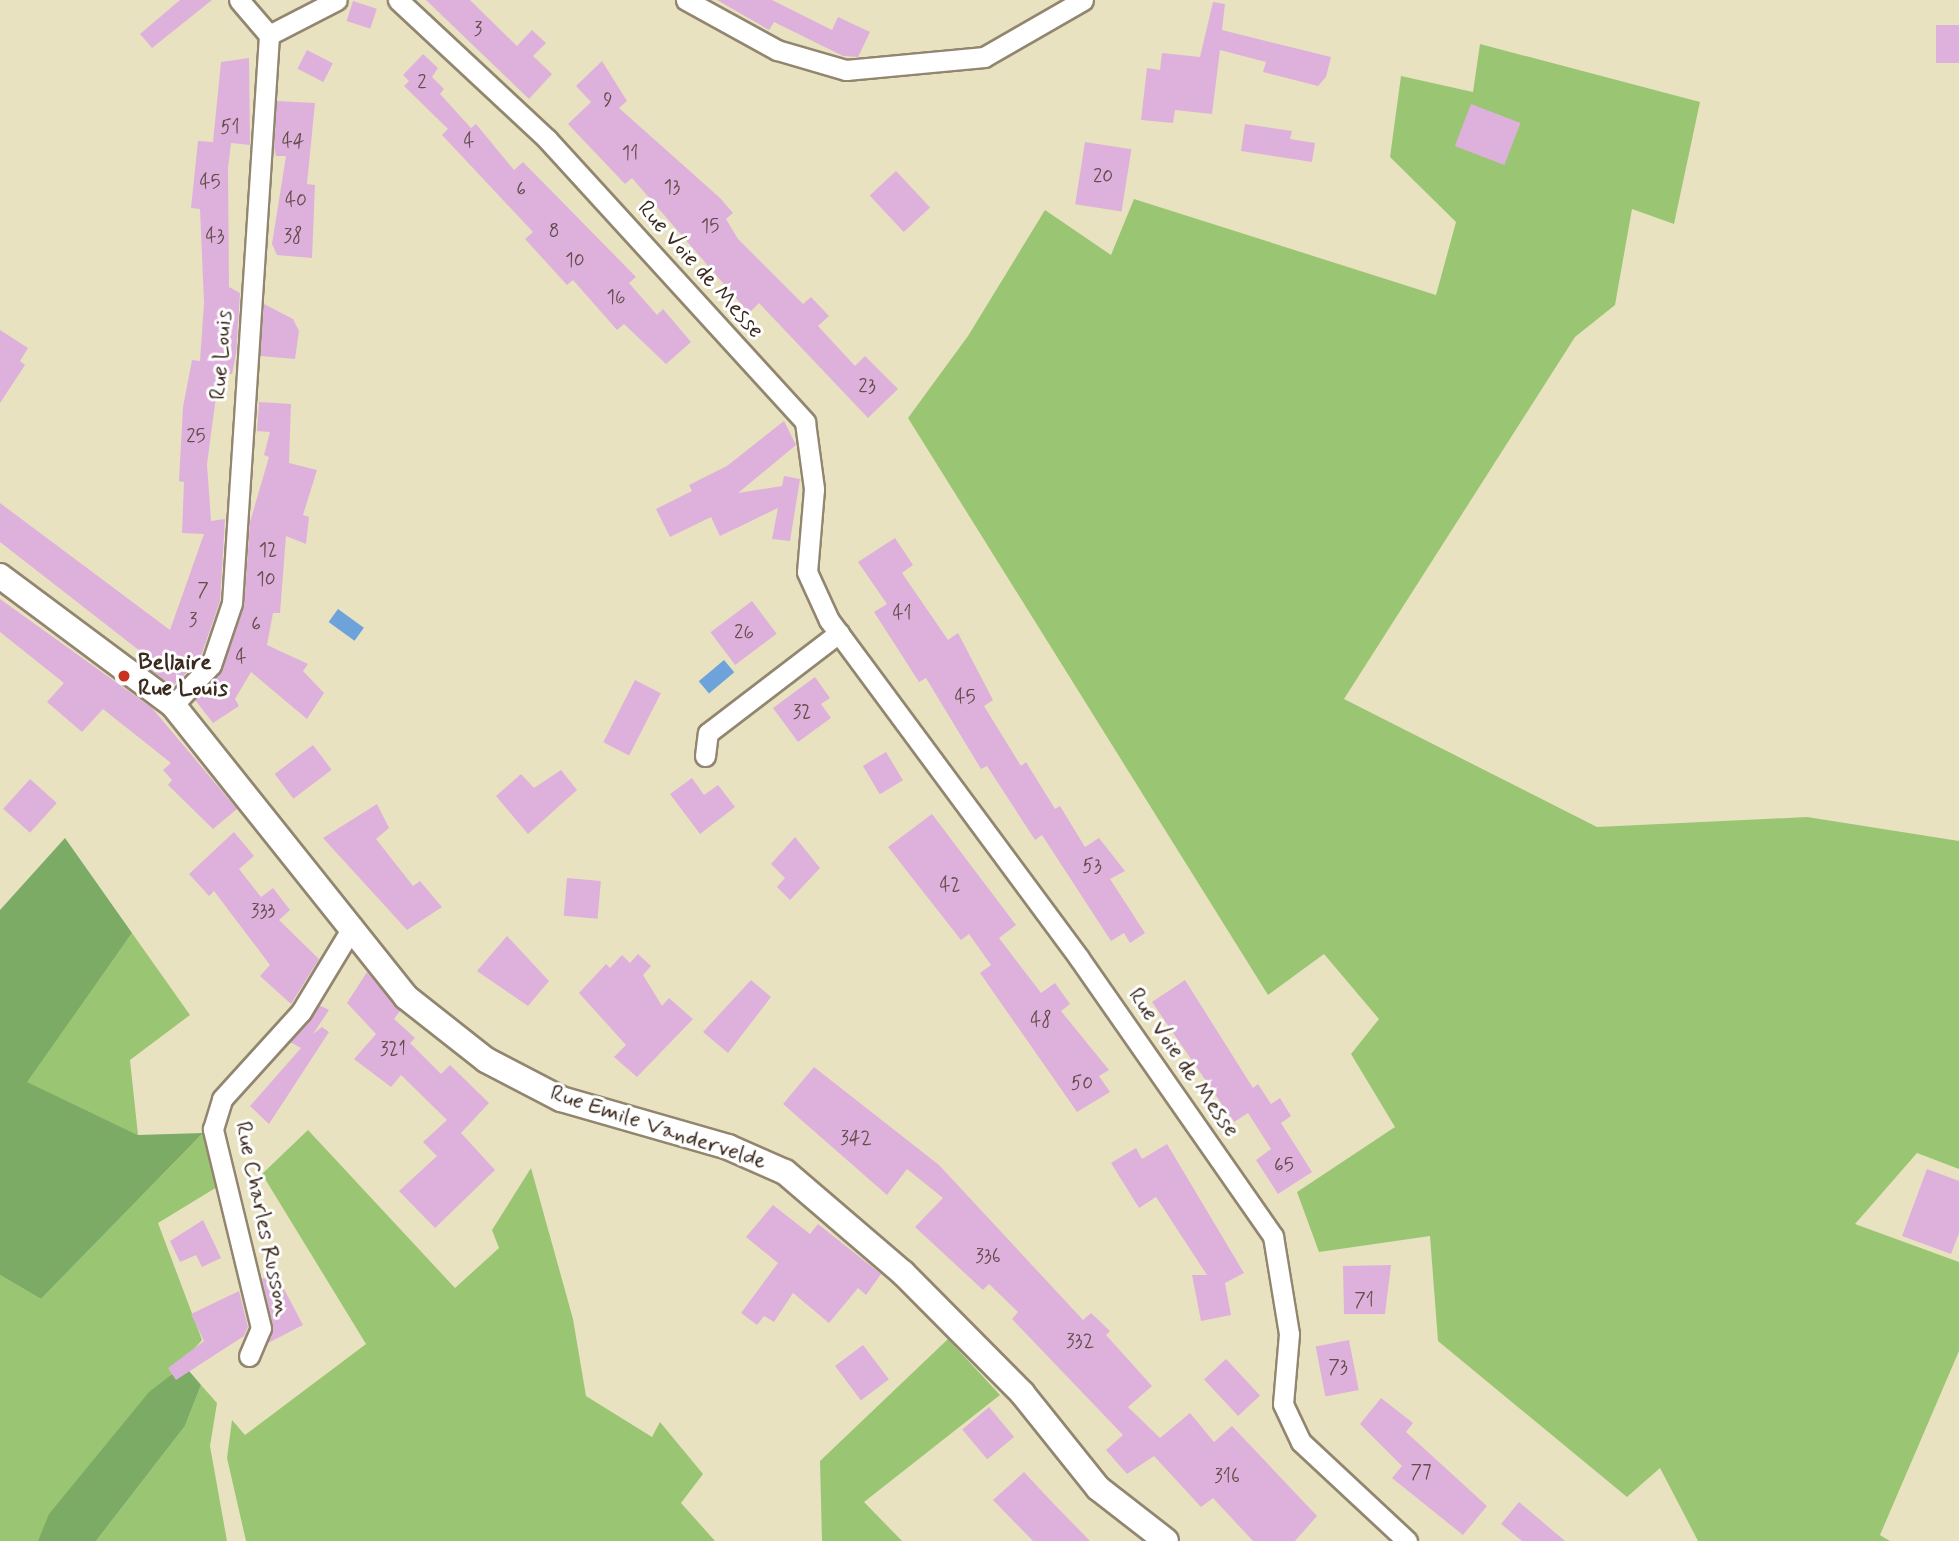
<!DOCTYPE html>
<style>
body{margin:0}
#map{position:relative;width:1959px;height:1541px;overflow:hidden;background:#e9e2c1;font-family:Mynerve,sans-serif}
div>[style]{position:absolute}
.green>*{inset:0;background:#9ac673}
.forest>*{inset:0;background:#7bab65}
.water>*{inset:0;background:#6da2da;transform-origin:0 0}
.building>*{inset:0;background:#ddb1db;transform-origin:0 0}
.roads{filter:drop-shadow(2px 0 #928670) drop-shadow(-2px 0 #928670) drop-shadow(0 2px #928670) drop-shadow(0 -2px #928670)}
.minor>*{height:19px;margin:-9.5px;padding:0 9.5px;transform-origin:9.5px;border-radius:9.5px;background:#fff}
.tertiary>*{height:24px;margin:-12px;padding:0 12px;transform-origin:12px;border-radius:12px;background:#fff}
.dots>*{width:19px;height:19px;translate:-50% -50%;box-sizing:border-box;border:4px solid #fff;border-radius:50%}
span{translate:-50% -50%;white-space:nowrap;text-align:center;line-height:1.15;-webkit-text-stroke:6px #fff;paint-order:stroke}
.number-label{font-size:19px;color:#644c4d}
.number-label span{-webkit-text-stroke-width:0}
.street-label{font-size:23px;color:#3b2a1e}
.poi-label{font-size:23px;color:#3b2a1e;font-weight:700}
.left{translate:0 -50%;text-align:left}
</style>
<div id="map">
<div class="green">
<div style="clip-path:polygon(1480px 44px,1700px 102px,1674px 224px,1632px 209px,1615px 305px,1575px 337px,1344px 699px,1597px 827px,1807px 817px,1959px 841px,1959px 1169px,1917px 1153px,1855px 1224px,1959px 1262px,1959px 1351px,1880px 1535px,1890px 1541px,1698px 1541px,1660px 1468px,1627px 1497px,1438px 1341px,1430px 1236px,1319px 1252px,1297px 1192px,1395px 1127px,1351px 1054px,1379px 1019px,1324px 954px,1268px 995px,908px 418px,968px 336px,1045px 210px,1111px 255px,1134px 199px,1436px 295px,1456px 222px,1390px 157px,1401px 76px,1473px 92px)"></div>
<div style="clip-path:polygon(132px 933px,190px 1015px,130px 1060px,138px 1135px,26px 1082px)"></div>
<div style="clip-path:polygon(208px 1128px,222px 1184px,158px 1223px,202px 1340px,65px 1495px,38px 1541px,0 1541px,0 1275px,41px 1299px)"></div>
<div style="clip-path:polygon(308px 1130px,455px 1288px,499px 1248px,492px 1230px,531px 1168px,573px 1319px,586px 1396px,652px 1437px,660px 1422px,703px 1474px,681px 1503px,715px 1541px,246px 1541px,227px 1458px,232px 1420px,245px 1435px,366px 1344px,262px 1174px)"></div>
<div style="clip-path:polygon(948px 1339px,1000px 1395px,864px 1502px,902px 1541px,822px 1541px,820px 1461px)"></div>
<div style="clip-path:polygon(201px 1385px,217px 1403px,210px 1446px,227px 1541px,96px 1541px,185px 1426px)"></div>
</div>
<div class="forest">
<div style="clip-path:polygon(65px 838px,132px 933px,27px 1082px,138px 1135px,203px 1133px,41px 1299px,0 1275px,0 910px)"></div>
<div style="clip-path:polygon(184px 1365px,201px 1385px,185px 1426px,96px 1541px,38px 1541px,49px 1514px,149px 1392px)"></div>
</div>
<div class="water">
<div style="left:338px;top:609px;width:32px;height:16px;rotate:36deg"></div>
<div style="left:724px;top:660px;width:16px;height:33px;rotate:50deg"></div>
</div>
<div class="building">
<div style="clip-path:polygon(180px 0,212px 0,152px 48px,140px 34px)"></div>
<div style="clip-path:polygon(426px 0,470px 0,517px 46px,532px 30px,546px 43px,533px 56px,552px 74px,529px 99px)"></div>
<div style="clip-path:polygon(717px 0,772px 0,832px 30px,838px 17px,870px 32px,858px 57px,843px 56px,774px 22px,769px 30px)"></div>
<div style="left:353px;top:1px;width:25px;height:21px;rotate:18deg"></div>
<div style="clip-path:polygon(1213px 2px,1225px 4px,1222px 30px,1331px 57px,1326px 77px,1318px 86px,1263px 72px,1266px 62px,1220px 50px,1212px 114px,1175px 110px,1173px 123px,1141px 120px,1147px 68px,1160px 70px,1162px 53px,1200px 57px)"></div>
<div style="left:1936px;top:25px;width:23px;height:38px"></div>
<div style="left:307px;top:50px;width:29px;height:21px;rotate:27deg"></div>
<div style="clip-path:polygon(423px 54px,438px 68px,432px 77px,444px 89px,440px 94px,471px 128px,476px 124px,514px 170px,523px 162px,636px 277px,629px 283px,657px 315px,663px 309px,691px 342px,666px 364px,624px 324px,617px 330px,573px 280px,567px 285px,525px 239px,533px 232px,442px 135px,448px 129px,404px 86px,409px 81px,403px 75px)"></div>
<div style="clip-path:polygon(249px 58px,250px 145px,231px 143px,228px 168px,229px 287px,240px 293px,236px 354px,232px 374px,219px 374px,207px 464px,211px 521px,225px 519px,220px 601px,200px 659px,173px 686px,143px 664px,149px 658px,0 542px,0 503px,170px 630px,204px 534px,182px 533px,184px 482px,179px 481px,183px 407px,192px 360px,200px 361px,204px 303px,200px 209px,191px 208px,198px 141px,213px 142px,221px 62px)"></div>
<div style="clip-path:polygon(602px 61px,627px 101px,619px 108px,720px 198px,733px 213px,726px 219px,738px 239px,803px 304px,811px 297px,829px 316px,818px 326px,855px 366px,865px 356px,898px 389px,868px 418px,759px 303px,749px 313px,632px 178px,625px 184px,568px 124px,591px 102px,576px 86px)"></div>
<div style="clip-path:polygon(277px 101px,315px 103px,307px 184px,315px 185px,312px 258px,277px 255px,272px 244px,286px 156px,276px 156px,274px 147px)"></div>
<div style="left:1471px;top:104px;width:53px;height:45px;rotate:21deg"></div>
<div style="clip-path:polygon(1245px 124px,1292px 131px,1290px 139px,1315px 143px,1312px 162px,1241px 151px)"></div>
<div style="left:1085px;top:142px;width:47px;height:63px;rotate:9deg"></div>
<div style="left:896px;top:171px;width:50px;height:36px;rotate:47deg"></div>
<div style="clip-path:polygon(264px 304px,293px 319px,299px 331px,295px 359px,260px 356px)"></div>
<div style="clip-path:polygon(0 330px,28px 348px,20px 361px,25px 365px,0 403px)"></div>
<div style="clip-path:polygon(259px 402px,291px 404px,289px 463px,317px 470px,303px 515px,309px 517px,306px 544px,286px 536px,280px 613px,273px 613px,267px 645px,308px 664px,303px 671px,324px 693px,307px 719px,251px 672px,235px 699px,239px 706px,213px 723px,195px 700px,222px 669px,244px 607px,250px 522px,269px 457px,264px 455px,270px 432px,257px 431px)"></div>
<div style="clip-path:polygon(784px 421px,796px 445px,738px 493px,782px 486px,784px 476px,800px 479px,790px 541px,772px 539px,778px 508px,720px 536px,711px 517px,670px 537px,656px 509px,692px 491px,689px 485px,727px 466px)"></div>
<div style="clip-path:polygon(895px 538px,913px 565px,902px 573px,948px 640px,958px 633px,993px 700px,984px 706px,1021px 766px,1026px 762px,1055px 809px,1060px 806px,1085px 847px,1099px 838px,1125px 871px,1110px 879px,1145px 933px,1130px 943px,1124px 933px,1111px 941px,1042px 835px,1035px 840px,987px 766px,981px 769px,926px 678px,919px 682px,874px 612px,887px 604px,858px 562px)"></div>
<div style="clip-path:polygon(0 599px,152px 708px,237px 809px,213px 829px,168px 785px,172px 780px,163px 770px,171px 763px,103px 709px,82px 732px,47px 702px,64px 683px,0 632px)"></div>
<div style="left:752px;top:601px;width:41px;height:52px;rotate:53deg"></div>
<div style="clip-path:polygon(815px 677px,830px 698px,821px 704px,831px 718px,798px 742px,773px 708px)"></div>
<div style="left:635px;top:680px;width:29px;height:70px;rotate:27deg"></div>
<div style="left:313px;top:745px;width:31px;height:48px;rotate:53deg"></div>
<div style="left:886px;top:752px;width:33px;height:27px;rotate:59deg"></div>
<div style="clip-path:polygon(561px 770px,577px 790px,528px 834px,496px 796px,521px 774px,534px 788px)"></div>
<div style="clip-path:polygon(692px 778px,704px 795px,718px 785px,735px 807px,700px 834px,670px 794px)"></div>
<div style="left:30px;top:779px;width:36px;height:40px;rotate:42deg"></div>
<div style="clip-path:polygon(377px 804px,389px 828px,376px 839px,413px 886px,420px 881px,442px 907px,407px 930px,323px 838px)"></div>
<div style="clip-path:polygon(932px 814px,1016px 925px,999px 938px,1041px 993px,1055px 983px,1070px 1004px,1061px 1011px,1109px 1070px,1099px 1076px,1110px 1092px,1077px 1112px,980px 973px,991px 965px,969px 934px,961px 940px,888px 847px)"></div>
<div style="clip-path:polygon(234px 832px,254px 856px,239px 869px,261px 897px,273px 888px,290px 910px,279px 920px,319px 959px,291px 1004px,260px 976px,270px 965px,214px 891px,209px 896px,189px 874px)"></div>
<div style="clip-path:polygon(795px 837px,820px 868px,790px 900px,777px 887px,785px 878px,771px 864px)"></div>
<div style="left:567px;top:878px;width:34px;height:38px;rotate:5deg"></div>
<div style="clip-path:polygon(507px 936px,549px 981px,528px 1006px,477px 971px)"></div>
<div style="clip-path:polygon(638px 954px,651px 966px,643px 975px,662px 1006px,669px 998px,693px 1019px,637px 1077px,614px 1057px,626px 1045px,579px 993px,606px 964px,610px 968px,622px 955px,630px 963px)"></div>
<div style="clip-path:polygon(367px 972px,400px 1011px,394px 1019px,415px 1038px,410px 1043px,441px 1074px,450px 1065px,489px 1103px,461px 1133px,495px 1170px,435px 1228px,399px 1191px,437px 1156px,423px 1142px,447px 1120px,401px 1075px,391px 1087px,354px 1059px,376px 1034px,347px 1003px)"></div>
<div style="clip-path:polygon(751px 980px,771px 997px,728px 1053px,703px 1032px)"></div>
<div style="clip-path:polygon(1185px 980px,1253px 1088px,1258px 1084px,1271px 1104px,1280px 1098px,1291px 1116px,1281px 1123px,1312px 1172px,1278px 1194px,1256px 1160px,1271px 1149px,1248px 1113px,1234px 1122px,1152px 1002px)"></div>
<div style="clip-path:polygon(319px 1005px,329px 1010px,313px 1034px,322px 1027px,329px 1032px,269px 1124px,250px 1106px,301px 1048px,290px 1042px)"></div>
<div style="clip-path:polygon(814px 1067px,939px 1165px,1083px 1320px,1091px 1313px,1110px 1331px,1106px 1335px,1152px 1386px,1128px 1407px,1160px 1438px,1190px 1413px,1214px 1442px,1232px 1426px,1317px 1516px,1295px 1541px,1253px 1541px,1213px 1498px,1201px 1507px,1154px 1456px,1127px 1474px,1106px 1450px,1123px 1435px,1012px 1319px,1018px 1312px,989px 1284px,983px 1290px,915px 1227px,943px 1198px,907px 1169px,887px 1195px,783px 1104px)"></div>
<div style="clip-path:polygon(1167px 1144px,1244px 1273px,1225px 1283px,1231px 1315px,1201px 1321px,1192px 1275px,1207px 1275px,1156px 1197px,1139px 1208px,1111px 1163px,1136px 1148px,1142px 1159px)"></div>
<div style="clip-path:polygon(1927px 1169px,1959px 1181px,1959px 1233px,1951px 1254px,1902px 1236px)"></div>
<div style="clip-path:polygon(773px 1205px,810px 1234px,818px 1224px,881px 1274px,866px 1295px,858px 1288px,829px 1323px,793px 1293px,774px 1322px,764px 1316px,757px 1325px,741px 1313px,778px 1263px,746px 1237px)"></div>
<div style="clip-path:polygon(203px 1220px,221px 1258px,202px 1267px,196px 1255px,180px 1262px,170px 1241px)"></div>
<div style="clip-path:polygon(1391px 1265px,1385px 1314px,1344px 1314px,1343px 1266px)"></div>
<div style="clip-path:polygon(275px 1272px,303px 1325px,268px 1343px,273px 1325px,262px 1279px)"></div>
<div style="clip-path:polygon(239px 1291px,248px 1327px,244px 1336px,176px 1380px,168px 1368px,204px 1341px,191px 1314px)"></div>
<div style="left:1349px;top:1340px;width:51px;height:34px;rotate:79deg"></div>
<div style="left:863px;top:1345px;width:43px;height:35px;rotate:53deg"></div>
<div style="left:1226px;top:1359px;width:50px;height:30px;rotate:47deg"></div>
<div style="clip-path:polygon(1381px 1398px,1413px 1423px,1406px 1432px,1487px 1506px,1463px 1535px,1392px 1478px,1402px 1466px,1360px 1424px)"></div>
<div style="left:989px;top:1407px;width:39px;height:35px;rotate:50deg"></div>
<div style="clip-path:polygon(1024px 1472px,1051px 1501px,1090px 1541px,1033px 1541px,993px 1500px)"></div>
<div style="clip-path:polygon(1519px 1502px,1565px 1541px,1522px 1541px,1501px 1524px)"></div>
</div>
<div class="roads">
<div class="minor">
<div style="left:398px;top:0;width:204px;rotate:43deg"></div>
<div style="left:547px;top:139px;width:383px;rotate:47.6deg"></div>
<div style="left:805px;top:422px;width:68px;rotate:82.3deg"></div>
<div style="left:814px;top:489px;width:83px;rotate:94.8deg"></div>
<div style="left:807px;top:572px;width:53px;rotate:65.4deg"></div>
<div style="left:829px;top:620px;width:420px;rotate:53.5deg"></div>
<div style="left:1079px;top:958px;width:339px;rotate:55.1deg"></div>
<div style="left:1273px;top:1236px;width:99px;rotate:80.7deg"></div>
<div style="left:1289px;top:1334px;width:70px;rotate:94.9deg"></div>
<div style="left:1283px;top:1404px;width:42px;rotate:64.7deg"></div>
<div style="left:1301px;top:1442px;width:145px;rotate:43deg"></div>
<div style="left:686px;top:0;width:104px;rotate:28.8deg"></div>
<div style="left:777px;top:50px;width:72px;rotate:16.2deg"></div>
<div style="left:846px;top:70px;width:139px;rotate:-5.4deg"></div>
<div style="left:984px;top:57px;width:114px;rotate:-29.9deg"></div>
<div style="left:269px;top:35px;width:76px;rotate:-27.2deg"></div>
<div style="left:173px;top:705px;width:55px;rotate:-46.5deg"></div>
<div style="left:211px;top:665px;width:65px;rotate:-71.3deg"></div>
<div style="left:232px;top:603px;width:569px;rotate:-86.27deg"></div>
<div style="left:269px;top:35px;width:46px;rotate:-130.6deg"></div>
<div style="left:705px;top:756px;width:23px;rotate:-83deg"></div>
<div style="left:708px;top:733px;width:165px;rotate:-37.4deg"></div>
<div style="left:249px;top:1356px;width:30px;rotate:-67deg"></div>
<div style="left:261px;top:1328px;width:205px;rotate:-103.6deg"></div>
<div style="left:213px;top:1129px;width:31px;rotate:-73deg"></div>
<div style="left:222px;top:1099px;width:118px;rotate:-47.8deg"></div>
<div style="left:301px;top:1012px;width:100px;rotate:-58.8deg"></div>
</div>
<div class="tertiary">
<div style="left:0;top:576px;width:216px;rotate:36.7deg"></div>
<div style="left:173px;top:705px;width:374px;rotate:51.4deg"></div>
<div style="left:406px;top:997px;width:102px;rotate:38.2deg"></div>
<div style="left:486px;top:1060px;width:85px;rotate:27.5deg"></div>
<div style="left:561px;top:1099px;width:174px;rotate:16deg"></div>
<div style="left:728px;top:1147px;width:62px;rotate:23.7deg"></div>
<div style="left:785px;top:1172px;width:155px;rotate:40.6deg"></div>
<div style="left:903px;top:1273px;width:169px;rotate:45.2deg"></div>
<div style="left:1022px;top:1393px;width:122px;rotate:51.3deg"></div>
<div style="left:1098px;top:1488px;width:86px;rotate:37.9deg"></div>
</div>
</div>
<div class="dots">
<div style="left:124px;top:676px;background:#c8321e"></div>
</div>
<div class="number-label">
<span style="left:478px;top:30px">3</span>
<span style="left:422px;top:83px">2</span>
<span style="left:608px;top:101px">9</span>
<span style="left:230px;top:128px">51</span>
<span style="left:293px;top:142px">44</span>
<span style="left:469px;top:142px">4</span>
<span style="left:630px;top:154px">11</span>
<span style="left:1103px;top:177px">20</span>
<span style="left:210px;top:183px">45</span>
<span style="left:672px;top:188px">13</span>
<span style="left:521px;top:190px">6</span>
<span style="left:296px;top:201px">40</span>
<span style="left:710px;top:227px">15</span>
<span style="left:554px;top:232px">8</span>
<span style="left:215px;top:237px">43</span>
<span style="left:293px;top:237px">38</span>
<span style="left:575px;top:261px">10</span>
<span style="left:616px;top:298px">16</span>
<span style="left:867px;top:387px">23</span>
<span style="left:196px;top:437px">25</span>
<span style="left:268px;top:551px">12</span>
<span style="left:266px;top:580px">10</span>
<span style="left:203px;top:591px">7</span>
<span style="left:902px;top:614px">41</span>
<span style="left:193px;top:621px">3</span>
<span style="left:256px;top:625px">6</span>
<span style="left:744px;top:633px">26</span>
<span style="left:241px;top:658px">4</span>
<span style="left:965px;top:698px">45</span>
<span style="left:802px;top:713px">32</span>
<span style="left:1092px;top:867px">53</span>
<span style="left:950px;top:886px">42</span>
<span style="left:263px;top:912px">333</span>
<span style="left:1041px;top:1021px">48</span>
<span style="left:393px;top:1050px">321</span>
<span style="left:1082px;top:1084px">50</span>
<span style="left:856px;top:1139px">342</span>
<span style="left:1284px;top:1166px">65</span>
<span style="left:988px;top:1257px">336</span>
<span style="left:1364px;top:1301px">71</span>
<span style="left:1080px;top:1342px">332</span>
<span style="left:1338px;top:1368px">73</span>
<span style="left:1421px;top:1473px">77</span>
<span style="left:1227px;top:1477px">316</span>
</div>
<div class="street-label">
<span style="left:700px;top:270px;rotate:48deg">Rue Voie de Messe</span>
<span style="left:222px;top:355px;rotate:-86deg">Rue Louis</span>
<span style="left:1183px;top:1063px;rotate:55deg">Rue Voie de Messe</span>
<span style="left:658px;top:1128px;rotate:18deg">Rue Emile Vandervelde</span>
<span style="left:262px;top:1219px;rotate:78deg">Rue Charles Russon</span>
</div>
<div class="poi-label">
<span class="left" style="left:138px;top:676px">Bellaire<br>Rue Louis</span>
</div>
</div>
